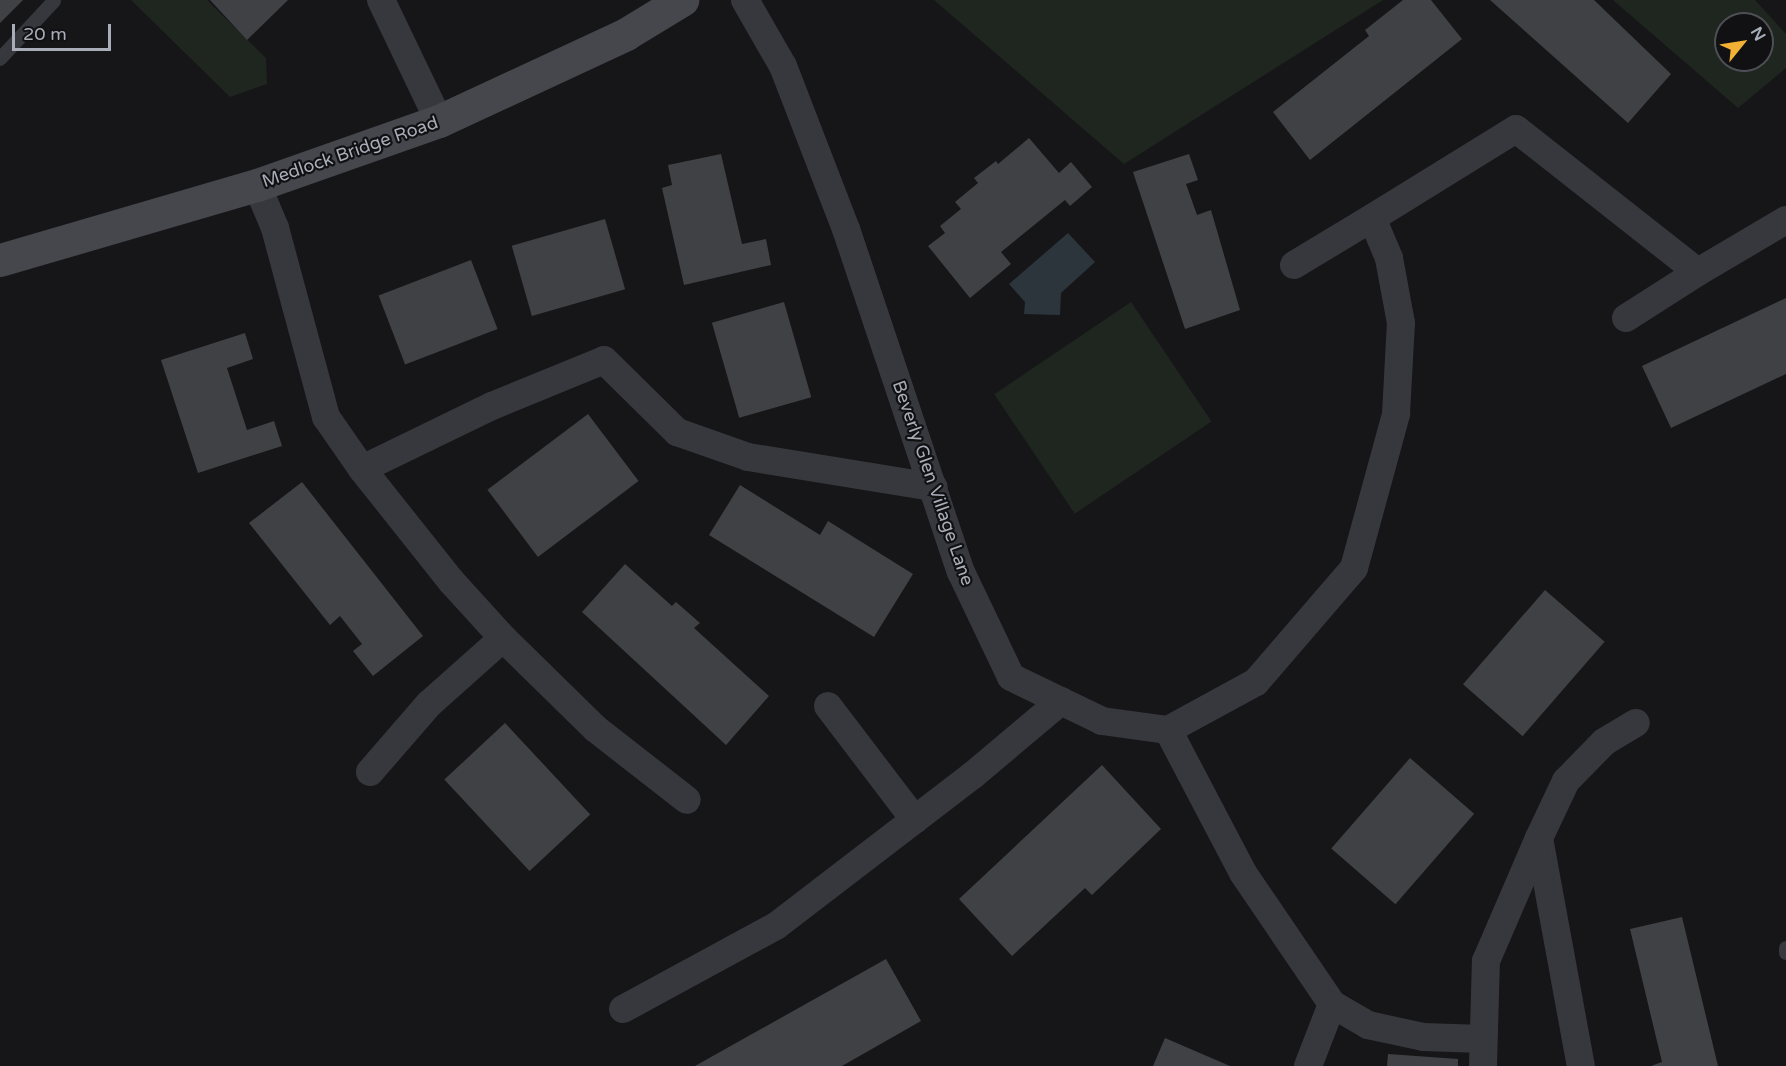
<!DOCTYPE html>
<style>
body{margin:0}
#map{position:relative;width:1786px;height:1066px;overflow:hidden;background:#161618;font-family:"Varela Round",sans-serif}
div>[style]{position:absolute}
.green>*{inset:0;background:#1e261f;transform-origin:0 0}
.water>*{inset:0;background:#2c353c}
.building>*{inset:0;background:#404145;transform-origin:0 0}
.service>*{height:14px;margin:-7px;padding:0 7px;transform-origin:7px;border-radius:7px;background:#37383d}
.minor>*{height:28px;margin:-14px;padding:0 14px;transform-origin:14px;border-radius:14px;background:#37383d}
.secondary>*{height:33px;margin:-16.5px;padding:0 16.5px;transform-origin:16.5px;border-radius:16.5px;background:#45474d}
span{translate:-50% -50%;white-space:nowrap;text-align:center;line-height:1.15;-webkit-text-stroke:4.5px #111113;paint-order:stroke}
.street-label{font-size:18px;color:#a8adb8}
.north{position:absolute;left:1714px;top:12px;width:60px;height:60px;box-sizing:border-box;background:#111113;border:2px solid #4d4f55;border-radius:50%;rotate:60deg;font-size:16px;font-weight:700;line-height:24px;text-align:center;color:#a8adb8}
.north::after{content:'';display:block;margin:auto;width:21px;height:27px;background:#f2b134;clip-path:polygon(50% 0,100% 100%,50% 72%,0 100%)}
.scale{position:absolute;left:12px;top:24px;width:99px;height:27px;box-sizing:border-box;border:3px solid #a8adb8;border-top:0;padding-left:8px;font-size:18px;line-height:21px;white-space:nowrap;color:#a8adb8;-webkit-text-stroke:4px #111113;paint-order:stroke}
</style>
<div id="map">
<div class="green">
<div style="clip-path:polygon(131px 0,207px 0,266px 58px,267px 84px,230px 97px)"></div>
<div style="clip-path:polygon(934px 0,1383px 0,1124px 164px)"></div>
<div style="clip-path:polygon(evenodd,1613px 0,1755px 0,1786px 34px,1786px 68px,1738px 108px,1613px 0,1726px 24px,1762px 24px,1762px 60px,1726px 60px,1726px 24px)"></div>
<div style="left:1131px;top:302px;width:144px;height:165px;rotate:56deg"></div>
</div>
<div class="water">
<div style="clip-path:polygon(1068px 233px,1095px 262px,1061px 293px,1060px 315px,1024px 314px,1025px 302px,1009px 284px)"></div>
</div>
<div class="building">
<div style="clip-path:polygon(0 0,23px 0,0 23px)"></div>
<div style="clip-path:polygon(210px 0,288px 0,247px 40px)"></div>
<div style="clip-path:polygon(1403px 0,1431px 0,1462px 39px,1310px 160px,1273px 112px,1369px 36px,1365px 30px)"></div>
<div style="clip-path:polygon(1490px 0,1594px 0,1671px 74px,1628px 123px)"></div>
<div style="clip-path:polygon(1029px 138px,1059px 173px,1071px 162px,1092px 187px,1070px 206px,1065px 200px,1001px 252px,1011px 264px,970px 298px,928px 246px,945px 233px,940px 226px,961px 209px,955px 202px,978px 183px,974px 178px,996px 161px,998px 164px)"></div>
<div style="clip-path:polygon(721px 154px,742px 244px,766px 239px,771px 265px,684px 285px,662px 188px,672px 185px,668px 165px)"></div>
<div style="clip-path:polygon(1189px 154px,1198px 180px,1186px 184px,1197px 215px,1211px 210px,1240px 310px,1185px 329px,1133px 172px)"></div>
<div style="left:605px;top:219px;width:73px;height:97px;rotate:74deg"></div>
<div style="left:471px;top:260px;width:74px;height:99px;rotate:69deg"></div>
<div style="clip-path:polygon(1786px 298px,1786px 374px,1671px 428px,1642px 366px)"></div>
<div style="left:784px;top:302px;width:99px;height:75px;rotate:74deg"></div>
<div style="clip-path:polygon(245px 333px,253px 359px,227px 368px,247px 430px,274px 421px,282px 446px,198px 473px,161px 360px)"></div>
<div style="left:588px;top:414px;width:84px;height:126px;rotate:53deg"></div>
<div style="clip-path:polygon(302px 482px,423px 636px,373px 676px,353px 651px,362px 644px,340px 616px,330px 625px,249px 523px)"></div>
<div style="clip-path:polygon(740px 485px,820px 535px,828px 521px,913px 574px,874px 637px,709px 535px)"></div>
<div style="clip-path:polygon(625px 564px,672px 606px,676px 602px,700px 623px,694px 628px,769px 696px,726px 745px,582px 612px)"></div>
<div style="left:1545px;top:590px;width:79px;height:125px;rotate:41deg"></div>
<div style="left:505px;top:723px;width:125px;height:83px;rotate:47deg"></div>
<div style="left:1410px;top:758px;width:85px;height:120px;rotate:41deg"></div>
<div style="clip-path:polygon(1102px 765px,1161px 829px,1092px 895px,1085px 888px,1012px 956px,959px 899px)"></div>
<div style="clip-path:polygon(1682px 917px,1718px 1066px,1651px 1066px,1662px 1062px,1630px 929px)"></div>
<div style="clip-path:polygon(886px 959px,921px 1021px,842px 1066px,695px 1066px)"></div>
<div style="clip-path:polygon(1165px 1038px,1230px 1066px,1153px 1066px)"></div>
<div style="clip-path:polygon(1388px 1054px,1458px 1059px,1458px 1066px,1387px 1066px)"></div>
</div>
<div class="service">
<div style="left:0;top:59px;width:79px;rotate:-47deg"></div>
<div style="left:1786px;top:948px;width:5px;rotate:90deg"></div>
</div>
<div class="minor">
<div style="left:381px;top:0;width:134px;rotate:64.4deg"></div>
<div style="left:745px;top:0;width:76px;rotate:60.1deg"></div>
<div style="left:783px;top:66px;width:175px;rotate:68.9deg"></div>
<div style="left:846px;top:229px;width:362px;rotate:71.5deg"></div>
<div style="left:961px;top:572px;width:116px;rotate:64.5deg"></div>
<div style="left:1011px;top:677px;width:101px;rotate:25.8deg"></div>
<div style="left:1102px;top:721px;width:67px;rotate:7.8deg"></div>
<div style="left:1168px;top:730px;width:100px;rotate:-28.6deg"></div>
<div style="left:1256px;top:682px;width:150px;rotate:-49.3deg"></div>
<div style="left:1354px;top:568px;width:160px;rotate:-74.7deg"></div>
<div style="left:1396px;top:414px;width:91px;rotate:-86.9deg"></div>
<div style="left:1401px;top:323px;width:66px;rotate:-100.5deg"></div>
<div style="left:1389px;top:258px;width:43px;rotate:-113deg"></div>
<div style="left:1372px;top:218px;width:169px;rotate:-31.7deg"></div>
<div style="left:1516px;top:129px;width:231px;rotate:38.2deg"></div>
<div style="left:1698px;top:272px;width:102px;rotate:-30.6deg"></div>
<div style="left:257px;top:185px;width:47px;rotate:67.3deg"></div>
<div style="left:275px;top:228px;width:196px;rotate:74.9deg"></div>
<div style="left:326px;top:417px;width:63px;rotate:55.3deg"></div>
<div style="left:362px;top:469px;width:144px;rotate:51.5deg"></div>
<div style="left:452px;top:582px;width:76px;rotate:47.7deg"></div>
<div style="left:503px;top:638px;width:130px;rotate:44.4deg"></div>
<div style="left:596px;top:729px;width:115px;rotate:38deg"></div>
<div style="left:1294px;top:265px;width:91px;rotate:-31.1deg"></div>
<div style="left:1626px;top:318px;width:85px;rotate:-32.6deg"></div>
<div style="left:362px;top:469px;width:144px;rotate:-25.9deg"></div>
<div style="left:492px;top:406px;width:121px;rotate:-22.3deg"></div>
<div style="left:604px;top:360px;width:103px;rotate:44.6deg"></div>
<div style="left:677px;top:432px;width:75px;rotate:19.4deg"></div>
<div style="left:748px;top:457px;width:188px;rotate:9.2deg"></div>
<div style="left:828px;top:706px;width:143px;rotate:52.7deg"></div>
<div style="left:1168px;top:730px;width:161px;rotate:62.3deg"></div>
<div style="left:1243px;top:873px;width:158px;rotate:55.8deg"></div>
<div style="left:1332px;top:1004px;width:42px;rotate:30.3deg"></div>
<div style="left:1368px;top:1025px;width:56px;rotate:12.3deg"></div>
<div style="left:1423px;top:1037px;width:60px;rotate:1.9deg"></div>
<div style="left:370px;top:772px;width:90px;rotate:-49.1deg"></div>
<div style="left:429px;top:704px;width:99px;rotate:-41.7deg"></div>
<div style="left:1539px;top:838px;width:232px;rotate:79.6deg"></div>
<div style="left:623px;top:1009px;width:174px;rotate:-28.5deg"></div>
<div style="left:776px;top:926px;width:248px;rotate:-37.5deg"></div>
<div style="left:973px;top:775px;width:115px;rotate:-40.1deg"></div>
<div style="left:1308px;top:1066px;width:66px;rotate:-68.8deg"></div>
<div style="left:1483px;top:1066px;width:105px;rotate:-88.4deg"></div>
<div style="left:1486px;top:961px;width:134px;rotate:-66.7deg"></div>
<div style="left:1539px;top:838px;width:63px;rotate:-64.7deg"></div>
<div style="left:1566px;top:781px;width:54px;rotate:-45.7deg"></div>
<div style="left:1604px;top:742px;width:37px;rotate:-31deg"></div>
</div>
<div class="secondary">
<div style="left:0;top:260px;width:268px;rotate:-16.3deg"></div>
<div style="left:257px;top:185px;width:193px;rotate:-19.4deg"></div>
<div style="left:439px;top:121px;width:206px;rotate:-24.9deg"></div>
<div style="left:626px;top:34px;width:66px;rotate:-31.3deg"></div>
</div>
<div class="street-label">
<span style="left:350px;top:152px;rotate:-19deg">Medlock Bridge Road</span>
<span style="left:933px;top:483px;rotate:71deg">Beverly Glen Village Lane</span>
</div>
<div class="north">N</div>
<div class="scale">20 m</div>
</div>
